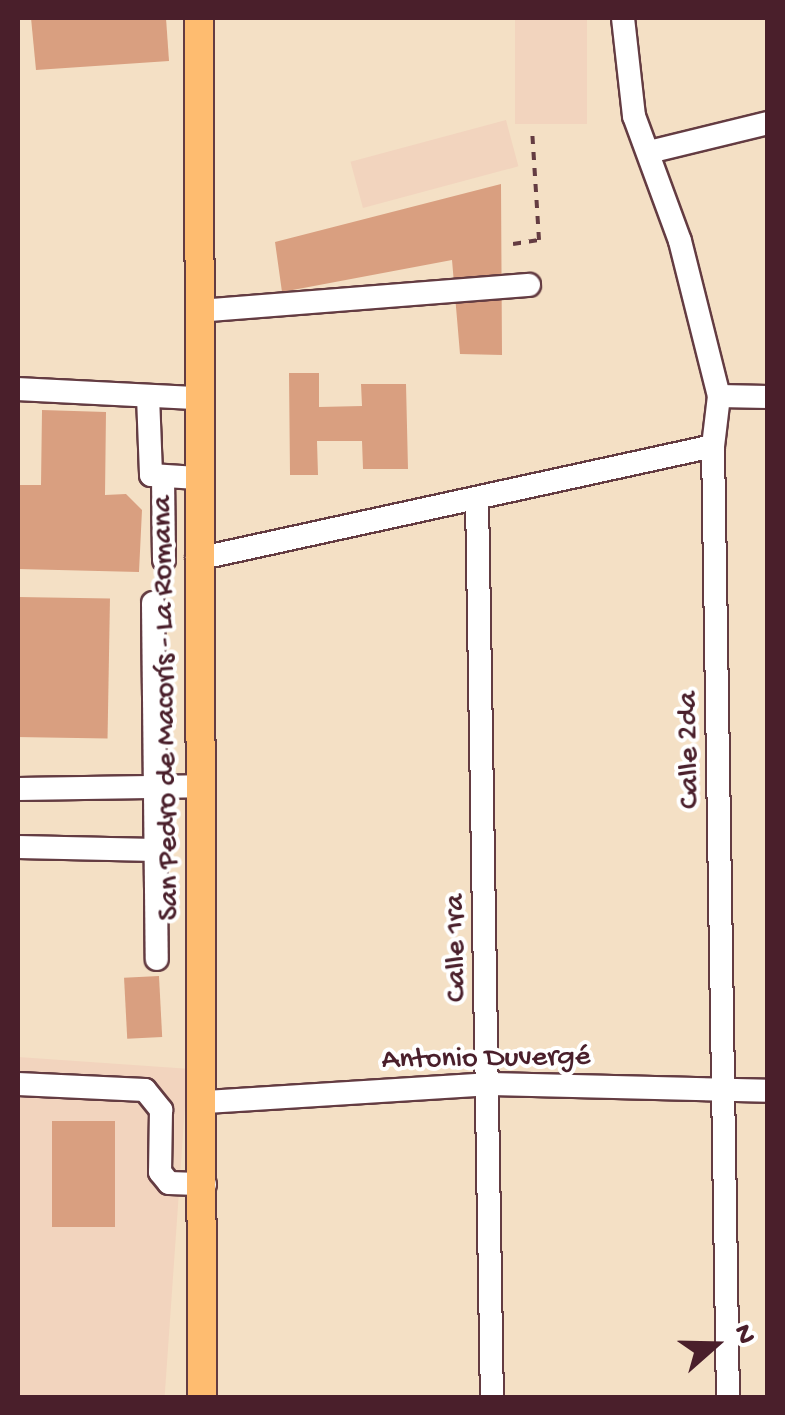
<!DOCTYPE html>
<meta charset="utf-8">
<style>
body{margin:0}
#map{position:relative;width:785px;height:1415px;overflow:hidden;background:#f4e0c5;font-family:"Gochi Hand",sans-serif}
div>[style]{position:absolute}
.built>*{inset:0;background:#f2d4be;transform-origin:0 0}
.building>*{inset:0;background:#d99f80;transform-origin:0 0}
.path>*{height:4px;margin-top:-2px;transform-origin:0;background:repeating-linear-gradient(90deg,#643c42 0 8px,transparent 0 16px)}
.roads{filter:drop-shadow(2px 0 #643c42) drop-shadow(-2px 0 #643c42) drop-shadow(0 2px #643c42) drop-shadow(0 -2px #643c42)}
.minor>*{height:22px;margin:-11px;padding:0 11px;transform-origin:11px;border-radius:11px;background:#fff}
.major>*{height:28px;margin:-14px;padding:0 14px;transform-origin:14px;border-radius:14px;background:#febc70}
span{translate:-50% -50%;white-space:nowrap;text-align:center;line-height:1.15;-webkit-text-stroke:8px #fff;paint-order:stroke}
.street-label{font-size:30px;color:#4a1f2b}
.frame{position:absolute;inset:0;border:20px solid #4a1f2b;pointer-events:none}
.north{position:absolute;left:665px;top:1295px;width:100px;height:100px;-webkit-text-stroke:8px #fff;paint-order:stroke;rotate:70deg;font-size:28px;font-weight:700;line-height:40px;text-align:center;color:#4a1f2b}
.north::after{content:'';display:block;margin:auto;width:35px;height:45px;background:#4a1f2b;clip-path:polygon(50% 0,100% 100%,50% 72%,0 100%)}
</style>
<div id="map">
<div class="built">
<div style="left:515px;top:18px;width:72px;height:106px"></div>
<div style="left:506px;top:120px;width:48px;height:161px;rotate:75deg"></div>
<div style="left:18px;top:1057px;width:170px;height:340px;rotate:4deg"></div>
</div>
<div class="building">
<div style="clip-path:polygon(31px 18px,166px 18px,169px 61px,36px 70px)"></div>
<div style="clip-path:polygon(501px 184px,502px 355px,460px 354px,452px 260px,282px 292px,275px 242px)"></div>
<div style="clip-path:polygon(289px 373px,319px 373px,319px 407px,362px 406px,361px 384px,406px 384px,408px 469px,363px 469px,362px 441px,317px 441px,318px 475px,290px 475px)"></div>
<div style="clip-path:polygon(42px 410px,106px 412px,105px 495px,126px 494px,142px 510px,139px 572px,18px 569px,18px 485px,41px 485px)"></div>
<div style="left:18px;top:597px;width:92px;height:140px;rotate:1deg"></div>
<div style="left:159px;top:976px;width:61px;height:35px;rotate:87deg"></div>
<div style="left:52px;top:1121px;width:63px;height:106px"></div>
</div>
<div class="path">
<div style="left:513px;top:244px;width:26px;rotate:-9deg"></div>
<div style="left:539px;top:240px;width:112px;rotate:-93.6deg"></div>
</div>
<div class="roads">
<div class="minor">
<div style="left:623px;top:18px;width:99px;rotate:83.6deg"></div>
<div style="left:634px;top:116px;width:133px;rotate:69.8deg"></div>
<div style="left:680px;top:241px;width:160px;rotate:75.9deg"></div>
<div style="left:719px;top:396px;width:50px;rotate:96.8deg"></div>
<div style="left:713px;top:446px;width:952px;rotate:89.1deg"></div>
<div style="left:649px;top:152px;width:122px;rotate:-13.7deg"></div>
<div style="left:198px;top:311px;width:332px;rotate:-4.5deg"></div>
<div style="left:18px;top:389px;width:180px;rotate:2.9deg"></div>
<div style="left:148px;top:396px;width:79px;rotate:87.8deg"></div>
<div style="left:151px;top:475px;width:46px;rotate:3.7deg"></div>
<div style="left:719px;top:396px;width:49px;rotate:1.2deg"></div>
<div style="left:163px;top:477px;width:83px;rotate:89.3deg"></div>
<div style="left:477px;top:498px;width:900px;rotate:89.05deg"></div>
<div style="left:197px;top:559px;width:528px;rotate:-12.35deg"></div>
<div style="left:153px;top:603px;width:356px;rotate:89.4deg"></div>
<div style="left:18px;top:789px;width:182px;rotate:-0.9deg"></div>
<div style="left:18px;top:847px;width:138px;rotate:1.2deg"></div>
<div style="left:18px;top:1084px;width:127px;rotate:2.7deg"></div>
<div style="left:145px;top:1090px;width:26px;rotate:51deg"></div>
<div style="left:161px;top:1110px;width:62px;rotate:90.9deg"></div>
<div style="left:160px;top:1172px;width:14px;rotate:51deg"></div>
<div style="left:169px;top:1183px;width:36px;rotate:2deg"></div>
<div style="left:206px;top:1102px;width:286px;rotate:-3.6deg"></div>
<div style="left:491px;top:1084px;width:277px;rotate:1.4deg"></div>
</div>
<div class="major">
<div style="left:199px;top:18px;width:1380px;rotate:89.88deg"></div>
</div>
</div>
<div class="street-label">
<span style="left:168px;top:708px;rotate:-91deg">San Pedro de Macorís - La Romana</span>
<span style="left:691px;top:750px;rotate:-91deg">Calle 2da</span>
<span style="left:458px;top:948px;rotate:-91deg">Calle 1ra</span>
<span style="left:486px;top:1060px;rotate:-1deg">Antonio Duvergé</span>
</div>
<div class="frame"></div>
<div class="north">N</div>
</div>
